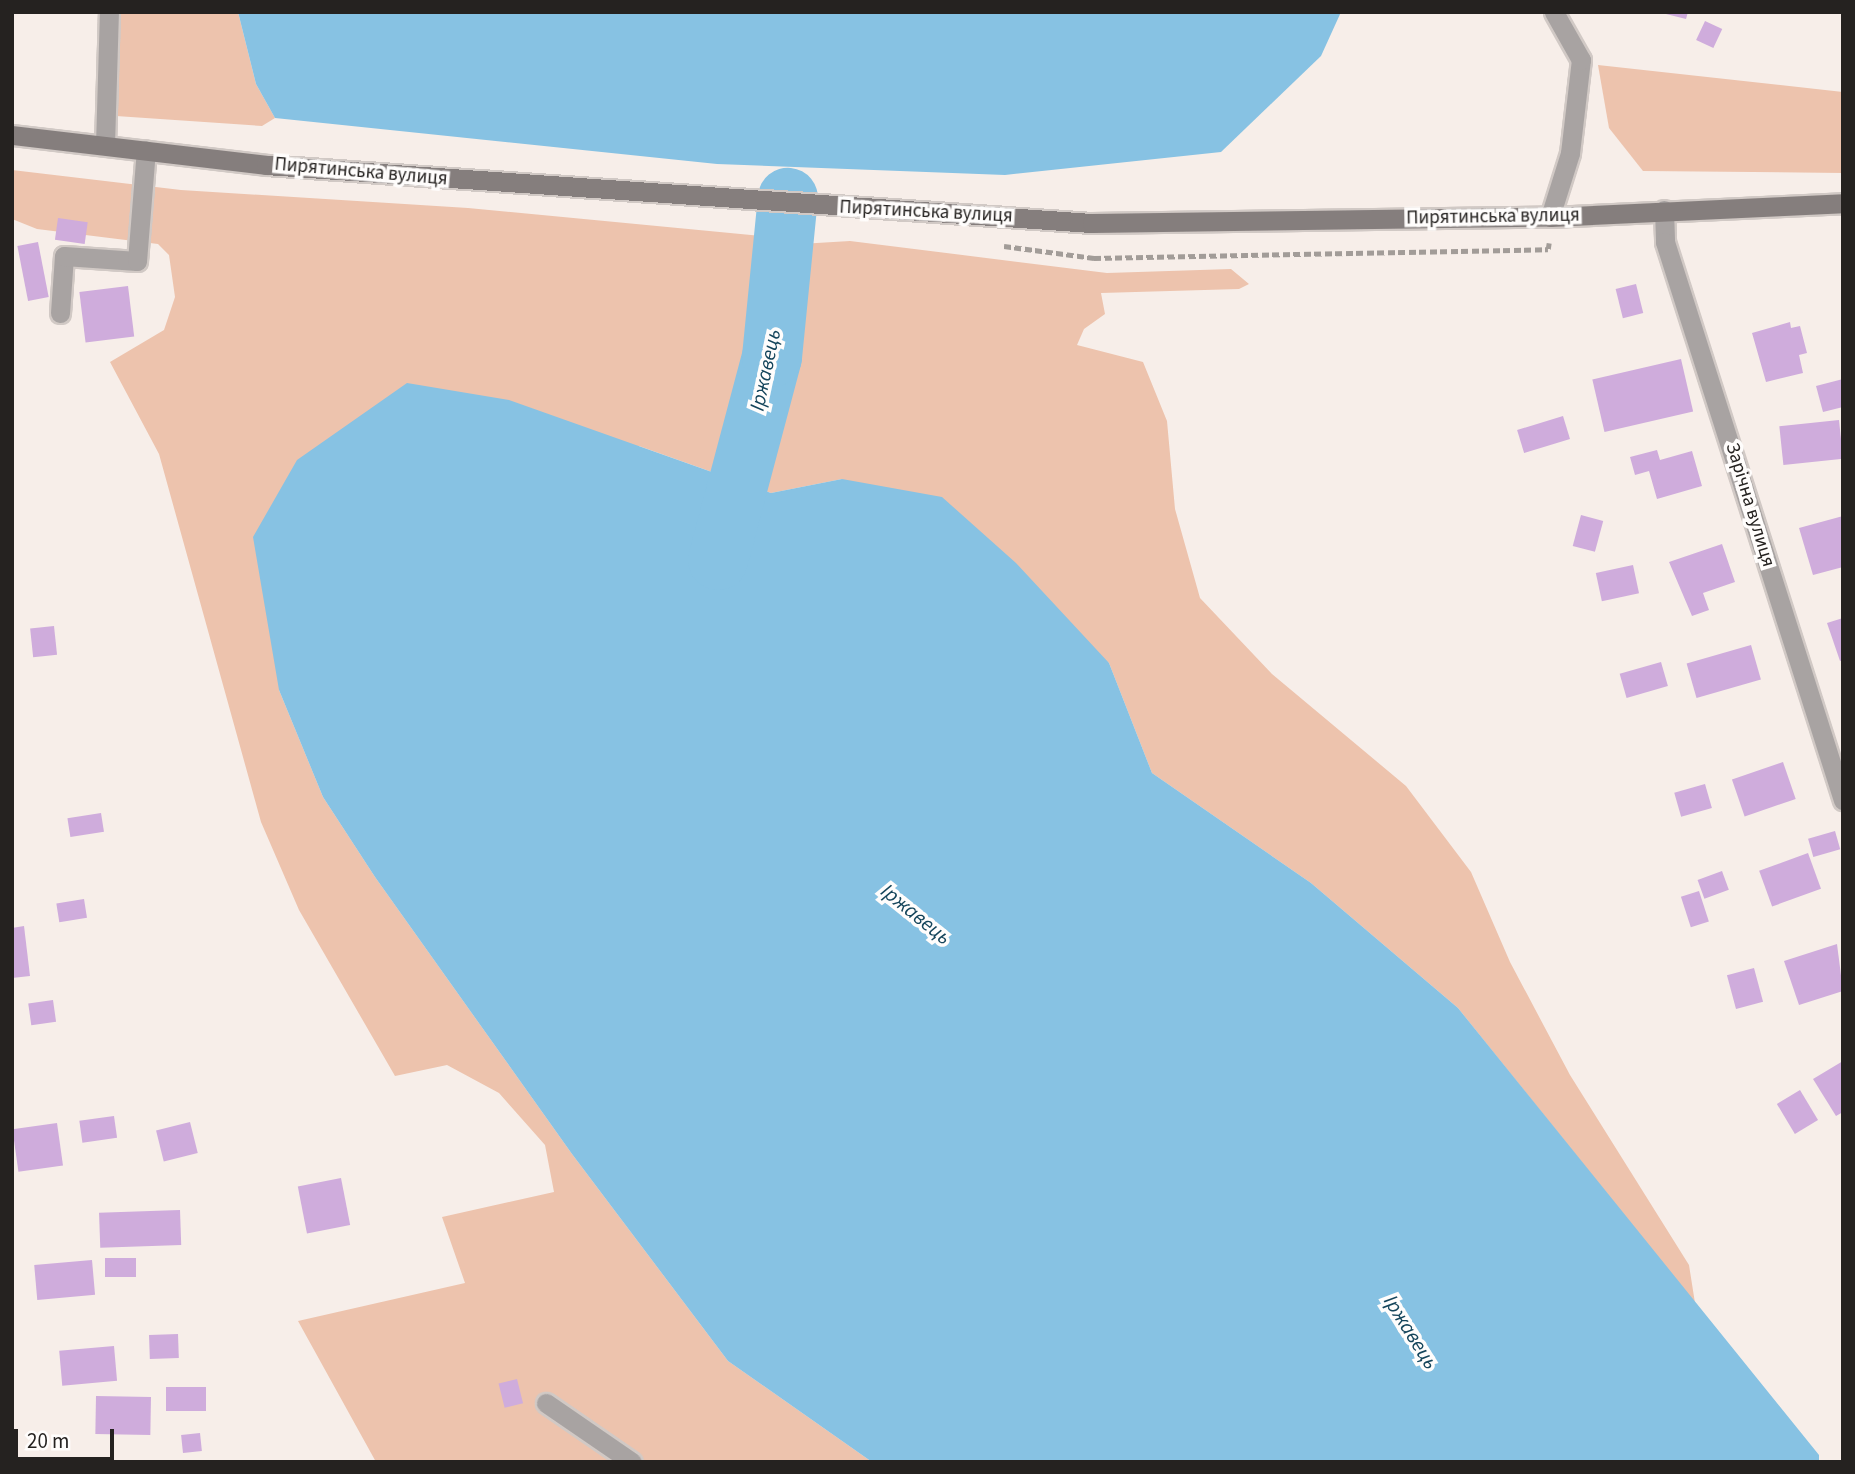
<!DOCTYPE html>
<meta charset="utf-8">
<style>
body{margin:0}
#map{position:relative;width:1855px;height:1474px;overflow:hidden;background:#f7eee9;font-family:"Source Sans 3",sans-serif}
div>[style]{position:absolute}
.green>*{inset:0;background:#edc3ad}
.water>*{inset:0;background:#87c2e3}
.river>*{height:60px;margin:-30px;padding:0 30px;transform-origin:30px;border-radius:30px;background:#87c2e3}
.building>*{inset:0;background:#cfacdc;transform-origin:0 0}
.path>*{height:4.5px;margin-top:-2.25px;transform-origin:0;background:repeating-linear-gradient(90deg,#a29c98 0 7px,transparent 0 10.5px)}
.roads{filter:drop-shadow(2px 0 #d1c9c5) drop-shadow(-2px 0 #d1c9c5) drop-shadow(0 2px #d1c9c5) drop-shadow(0 -2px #d1c9c5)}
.service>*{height:19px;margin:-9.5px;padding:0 9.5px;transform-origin:9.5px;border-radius:9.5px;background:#a8a3a2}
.minor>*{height:19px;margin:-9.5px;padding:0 9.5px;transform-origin:9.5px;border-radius:9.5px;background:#a8a3a2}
.secondary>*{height:19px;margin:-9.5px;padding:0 9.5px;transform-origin:9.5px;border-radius:9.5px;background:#857e7d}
span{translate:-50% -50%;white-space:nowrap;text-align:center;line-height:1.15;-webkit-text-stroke:7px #fffdfc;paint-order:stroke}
.street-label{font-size:19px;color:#252220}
.water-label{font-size:21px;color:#15455b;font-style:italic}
.frame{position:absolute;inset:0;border:14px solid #252220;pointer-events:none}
.scale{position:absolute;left:14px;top:1429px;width:100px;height:32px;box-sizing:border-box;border:4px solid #252220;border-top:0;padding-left:9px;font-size:21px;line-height:24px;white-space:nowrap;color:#252220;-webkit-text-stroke:5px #fffdfc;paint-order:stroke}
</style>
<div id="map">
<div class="green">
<div style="clip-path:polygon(117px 12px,238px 12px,256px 84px,275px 118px,262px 126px,116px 116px)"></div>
<div style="clip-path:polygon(1598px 65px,1843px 92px,1843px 173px,1643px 171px,1609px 128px)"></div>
<div style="clip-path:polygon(12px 170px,181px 190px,468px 208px,773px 237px,766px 321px,783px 336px,800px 244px,850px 241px,1107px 273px,1231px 269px,1249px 284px,1239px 289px,1101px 293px,1105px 314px,1084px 329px,1077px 345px,1143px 362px,1167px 421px,1175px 509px,1200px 598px,1272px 674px,1406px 786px,1471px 872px,1510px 962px,1570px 1075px,1689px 1265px,1695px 1303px,1458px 1008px,1311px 883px,1152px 773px,1109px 663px,842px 479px,771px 493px,639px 446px,279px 690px,323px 797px,375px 877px,572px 1154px,728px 1361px,872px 1462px,376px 1462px,298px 1321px,465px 1283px,442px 1217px,554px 1192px,545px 1145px,499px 1093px,447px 1065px,395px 1076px,299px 910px,261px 822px,159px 454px,110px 362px,164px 330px,175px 297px,169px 255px,158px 244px,37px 229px,12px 219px)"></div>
</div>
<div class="water">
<div style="clip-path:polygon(238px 12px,1341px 12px,1321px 56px,1221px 152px,1005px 175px,717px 164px,275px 118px,256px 84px)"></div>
<div style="clip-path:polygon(407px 383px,509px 400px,771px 493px,842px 479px,942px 497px,1016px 563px,1109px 663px,1152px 773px,1311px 883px,1458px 1008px,1819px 1455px,1819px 1462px,872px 1462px,728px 1361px,572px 1154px,375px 877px,323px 797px,279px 690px,253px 537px,297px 460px)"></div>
</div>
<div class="river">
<div style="left:718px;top:560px;width:210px;rotate:-75.1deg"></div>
<div style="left:772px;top:357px;width:160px;rotate:-84.3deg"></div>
</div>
<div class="building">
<div style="clip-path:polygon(1658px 12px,1688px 12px,1686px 19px)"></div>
<div style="left:1705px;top:21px;width:19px;height:21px;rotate:25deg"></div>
<div style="left:58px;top:218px;width:30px;height:22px;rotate:8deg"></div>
<div style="left:38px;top:242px;width:56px;height:21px;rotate:79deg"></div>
<div style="left:1636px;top:284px;width:30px;height:21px;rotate:76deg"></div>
<div style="left:128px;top:286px;width:51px;height:49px;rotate:83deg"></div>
<div style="clip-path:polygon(1790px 322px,1791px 328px,1800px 326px,1807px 353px,1799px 355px,1803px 373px,1766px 382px,1752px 333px)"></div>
<div style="left:1681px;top:359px;width:54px;height:91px;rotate:77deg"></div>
<div style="clip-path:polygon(1843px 379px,1843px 407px,1823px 412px,1816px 386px)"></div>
<div style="left:1563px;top:416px;width:24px;height:48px;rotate:73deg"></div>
<div style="left:1839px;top:420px;width:39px;height:60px;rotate:84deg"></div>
<div style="clip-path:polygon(1657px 450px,1660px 460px,1692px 451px,1702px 486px,1657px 499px,1649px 471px,1635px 475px,1630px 457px)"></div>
<div style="left:1581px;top:515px;width:23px;height:32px;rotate:15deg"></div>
<div style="clip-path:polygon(1843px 516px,1843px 567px,1813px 575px,1799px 528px)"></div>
<div style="clip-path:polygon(1722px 544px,1735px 582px,1703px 593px,1709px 610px,1692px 616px,1669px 562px)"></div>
<div style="left:1633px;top:565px;width:29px;height:38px;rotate:78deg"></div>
<div style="clip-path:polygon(1843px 618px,1843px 660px,1840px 661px,1827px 623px)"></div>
<div style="left:54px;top:626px;width:29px;height:24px;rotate:84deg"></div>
<div style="left:1751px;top:645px;width:36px;height:67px;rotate:74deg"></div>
<div style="left:1661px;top:662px;width:25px;height:43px;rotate:74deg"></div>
<div style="left:1783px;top:762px;width:39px;height:54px;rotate:71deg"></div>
<div style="left:1705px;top:784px;width:25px;height:32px;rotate:74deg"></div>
<div style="left:101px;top:813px;width:19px;height:34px;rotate:81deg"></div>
<div style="left:1835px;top:831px;width:19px;height:28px;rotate:74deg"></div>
<div style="left:1808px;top:853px;width:38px;height:52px;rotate:70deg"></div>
<div style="left:1722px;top:871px;width:20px;height:26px;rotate:70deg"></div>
<div style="left:1699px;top:891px;width:32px;height:19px;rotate:72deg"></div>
<div style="left:84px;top:899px;width:19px;height:28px;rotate:81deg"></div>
<div style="clip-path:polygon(24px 926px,30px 976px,12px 978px,12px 928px)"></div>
<div style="clip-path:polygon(1837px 944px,1843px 991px,1799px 1005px,1784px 961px)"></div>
<div style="left:1754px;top:968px;width:35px;height:28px;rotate:75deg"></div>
<div style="left:53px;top:1000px;width:22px;height:25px;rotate:82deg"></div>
<div style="clip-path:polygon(1843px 1061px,1843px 1112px,1836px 1116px,1813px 1079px)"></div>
<div style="left:1800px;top:1090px;width:35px;height:27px;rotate:59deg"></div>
<div style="left:114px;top:1116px;width:22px;height:35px;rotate:82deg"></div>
<div style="left:190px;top:1122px;width:32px;height:35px;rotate:76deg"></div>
<div style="left:57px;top:1123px;width:43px;height:45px;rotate:82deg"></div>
<div style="left:341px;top:1178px;width:48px;height:44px;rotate:79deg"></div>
<div style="left:180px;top:1210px;width:35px;height:81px;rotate:88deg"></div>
<div style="left:105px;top:1258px;width:31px;height:19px"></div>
<div style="left:92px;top:1260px;width:35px;height:58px;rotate:85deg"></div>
<div style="left:178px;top:1334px;width:24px;height:29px;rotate:88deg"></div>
<div style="left:114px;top:1346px;width:35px;height:55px;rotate:85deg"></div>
<div style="left:517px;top:1379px;width:25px;height:19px;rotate:76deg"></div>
<div style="left:166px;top:1387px;width:40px;height:24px"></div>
<div style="left:96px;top:1396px;width:55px;height:38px;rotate:1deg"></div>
<div style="left:200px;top:1433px;width:18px;height:19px;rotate:84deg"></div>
</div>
<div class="path">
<div style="left:1004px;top:246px;width:91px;rotate:7.6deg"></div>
<div style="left:1094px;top:258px;width:454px;rotate:-1.1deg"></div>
<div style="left:1548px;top:249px;width:6px;rotate:-81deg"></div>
</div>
<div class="roads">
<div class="service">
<div style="left:60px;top:313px;width:57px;rotate:-86deg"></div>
<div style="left:64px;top:256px;width:73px;rotate:3.9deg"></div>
<div style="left:137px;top:261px;width:111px;rotate:-85.4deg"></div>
<div style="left:546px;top:1403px;width:104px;rotate:34.5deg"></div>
</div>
<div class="minor">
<div style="left:105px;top:145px;width:133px;rotate:-88.3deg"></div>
<div style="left:1664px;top:210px;width:32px;rotate:88deg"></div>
<div style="left:1665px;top:242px;width:586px;rotate:72.31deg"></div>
<div style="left:1550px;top:217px;width:67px;rotate:-72.6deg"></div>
<div style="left:1570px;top:153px;width:94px;rotate:-83.3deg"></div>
<div style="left:1581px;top:60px;width:55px;rotate:-119.4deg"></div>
</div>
<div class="secondary">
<div style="left:12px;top:135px;width:256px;rotate:6.7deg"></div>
<div style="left:266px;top:165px;width:828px;rotate:4.02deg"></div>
<div style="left:1092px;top:223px;width:458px;rotate:-0.8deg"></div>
<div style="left:1550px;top:217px;width:293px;rotate:-2.7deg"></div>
</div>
</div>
<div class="street-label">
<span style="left:361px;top:172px;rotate:5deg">Пирятинська вулиця</span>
<span style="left:926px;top:212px;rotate:3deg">Пирятинська вулиця</span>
<span style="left:1493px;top:217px;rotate:-1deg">Пирятинська вулиця</span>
<span style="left:1750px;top:505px;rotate:73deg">Зарічна вулиця</span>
</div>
<div class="water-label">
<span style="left:765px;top:370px;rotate:-78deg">Іржавець</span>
<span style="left:916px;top:914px;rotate:39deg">Іржавець</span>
<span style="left:1411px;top:1332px;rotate:58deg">Іржавець</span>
</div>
<div class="frame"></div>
<div class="scale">20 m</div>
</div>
